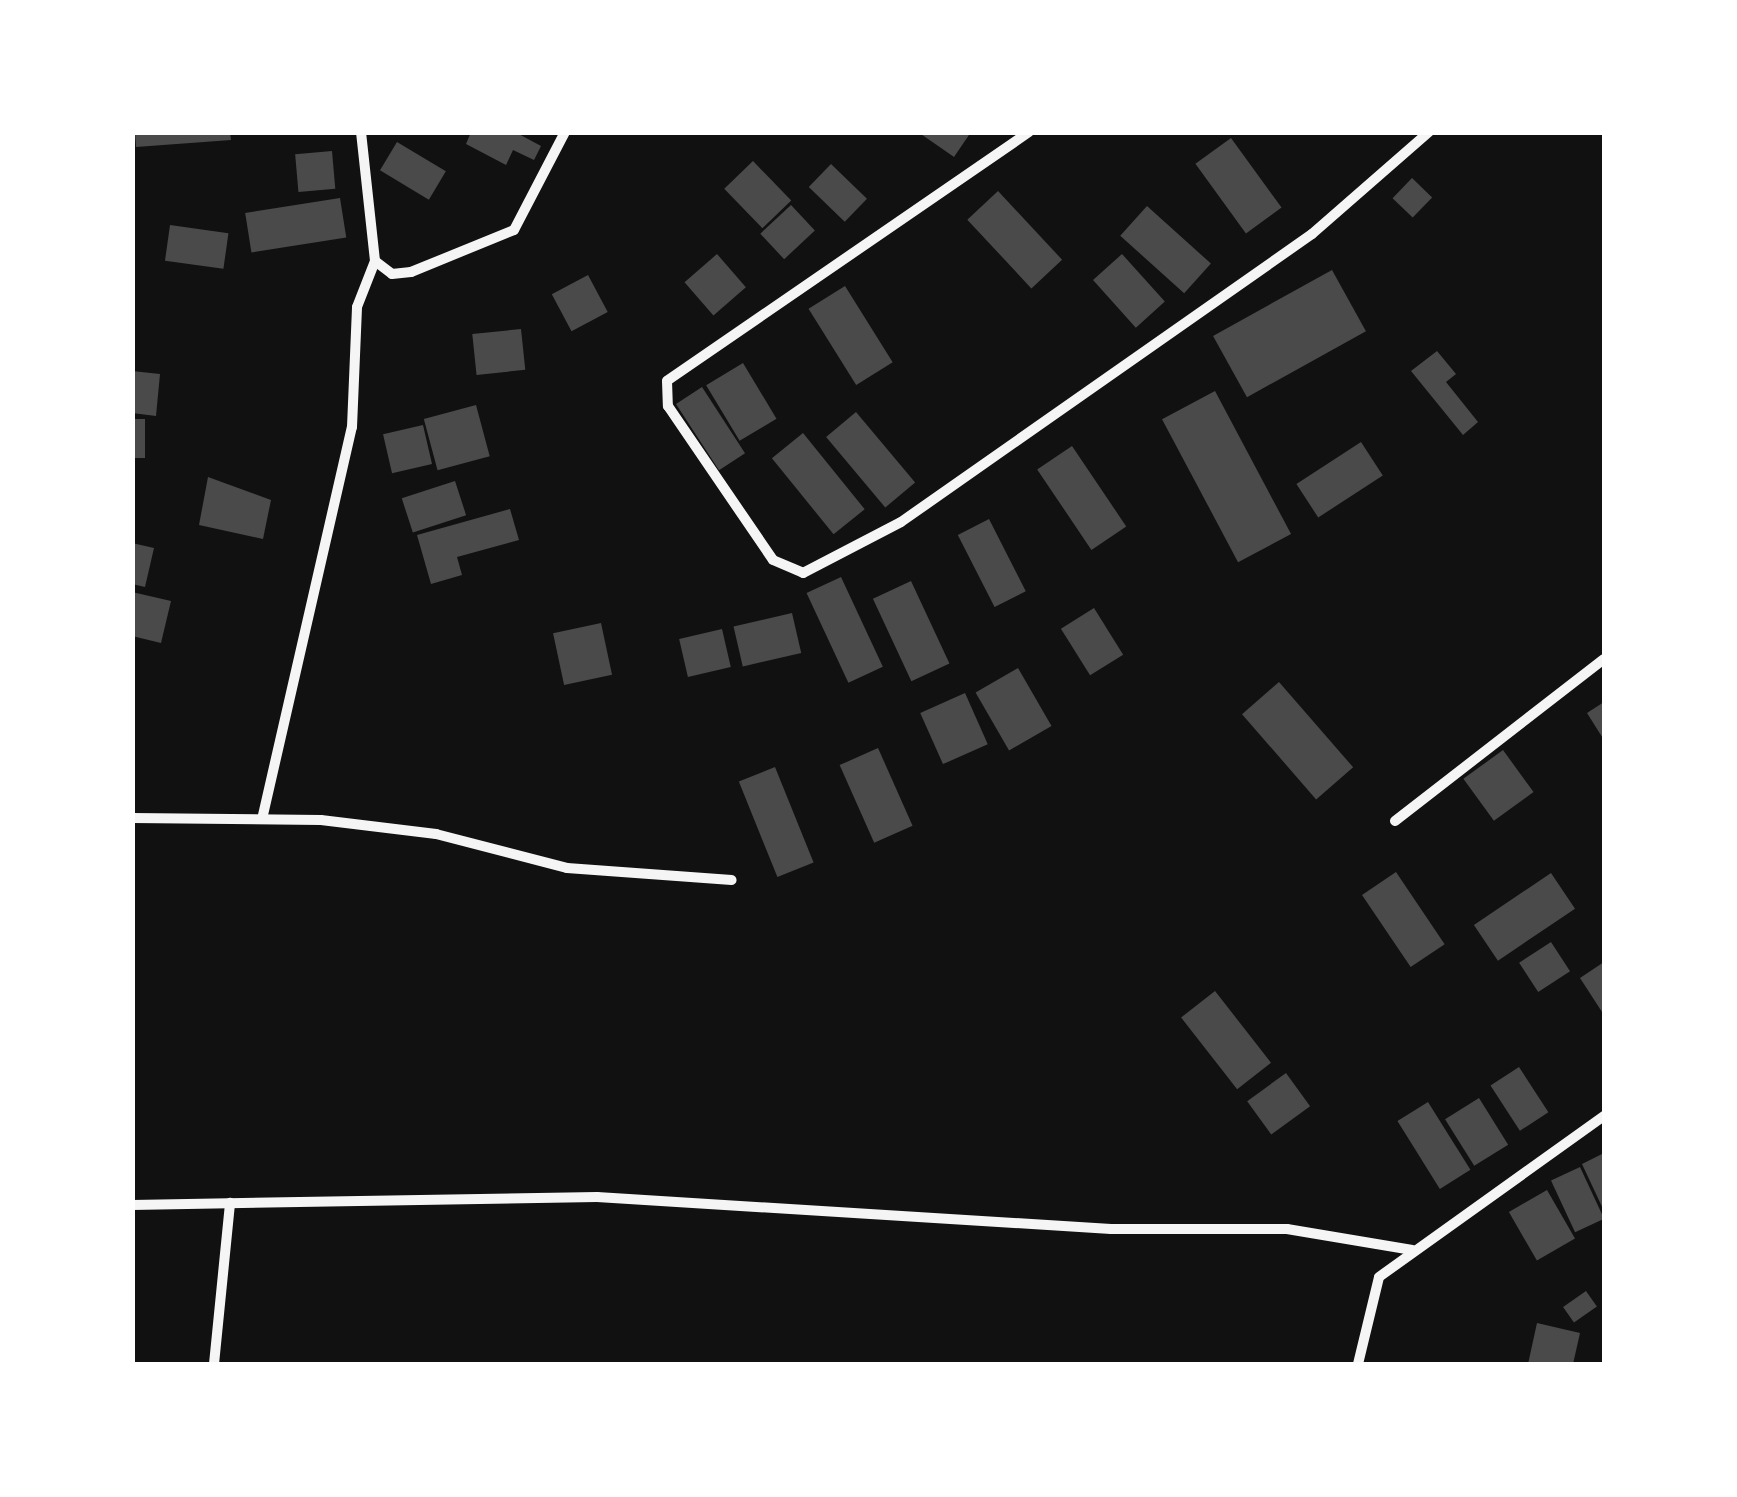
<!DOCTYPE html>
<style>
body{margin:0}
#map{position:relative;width:1737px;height:1497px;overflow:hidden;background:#111;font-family:"IBM Plex Sans",sans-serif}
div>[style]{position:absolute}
.building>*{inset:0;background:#4a4a4a;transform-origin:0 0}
.minor>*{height:10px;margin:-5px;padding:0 5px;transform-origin:5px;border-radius:5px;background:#f5f5f5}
span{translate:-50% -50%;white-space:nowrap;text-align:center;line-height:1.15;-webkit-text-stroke:10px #fff;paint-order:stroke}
.frame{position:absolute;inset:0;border:135px solid #fff;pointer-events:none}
</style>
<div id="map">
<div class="building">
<div style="clip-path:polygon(135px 132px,230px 132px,231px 140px,136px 147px)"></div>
<div style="clip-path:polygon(471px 132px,515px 132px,541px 146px,534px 160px,513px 150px,506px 165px,466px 144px)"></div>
<div style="clip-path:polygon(918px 132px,971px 132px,954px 157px)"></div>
<div style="left:1231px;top:138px;width:86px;height:44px;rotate:54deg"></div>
<div style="left:397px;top:142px;width:57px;height:33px;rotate:31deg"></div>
<div style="left:332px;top:151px;width:38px;height:37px;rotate:85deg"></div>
<div style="left:753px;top:161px;width:55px;height:40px;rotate:46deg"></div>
<div style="left:831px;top:164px;width:50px;height:32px;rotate:44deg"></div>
<div style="left:1412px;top:178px;width:28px;height:28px;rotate:44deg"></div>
<div style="left:998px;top:191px;width:94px;height:42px;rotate:47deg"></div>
<div style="left:340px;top:198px;width:40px;height:96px;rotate:81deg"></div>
<div style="left:791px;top:205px;width:35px;height:42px;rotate:47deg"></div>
<div style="left:1147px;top:206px;width:86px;height:40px;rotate:42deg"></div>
<div style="left:170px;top:225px;width:59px;height:36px;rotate:8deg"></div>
<div style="left:717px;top:254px;width:44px;height:43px;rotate:49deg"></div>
<div style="left:1122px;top:254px;width:64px;height:39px;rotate:48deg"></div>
<div style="left:1332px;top:270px;width:70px;height:136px;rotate:61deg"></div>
<div style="left:588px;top:275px;width:42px;height:41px;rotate:62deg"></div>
<div style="left:845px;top:286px;width:90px;height:43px;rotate:58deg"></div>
<div style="left:521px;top:329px;width:41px;height:49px;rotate:84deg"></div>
<div style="clip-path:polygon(1437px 351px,1456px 374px,1446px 382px,1478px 422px,1463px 435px,1411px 371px)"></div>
<div style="left:743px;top:363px;width:65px;height:43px;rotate:59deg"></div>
<div style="clip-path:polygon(132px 371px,160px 374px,156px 416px,132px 413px)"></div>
<div style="left:702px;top:387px;width:79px;height:31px;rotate:57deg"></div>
<div style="left:1215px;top:391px;width:162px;height:60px;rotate:62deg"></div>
<div style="left:476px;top:405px;width:53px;height:54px;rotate:75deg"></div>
<div style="left:856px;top:412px;width:92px;height:39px;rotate:50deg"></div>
<div style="left:132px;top:419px;width:13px;height:39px"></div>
<div style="left:423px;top:425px;width:40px;height:41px;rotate:77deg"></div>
<div style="left:803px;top:433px;width:98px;height:40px;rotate:51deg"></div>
<div style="left:1361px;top:442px;width:40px;height:77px;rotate:57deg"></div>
<div style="left:1072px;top:446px;width:97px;height:42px;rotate:56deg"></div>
<div style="clip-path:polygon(208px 477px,271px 500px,263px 539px,199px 525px)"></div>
<div style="left:455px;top:481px;width:36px;height:56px;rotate:72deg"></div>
<div style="clip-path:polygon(510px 509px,519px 540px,457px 557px,462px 575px,431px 584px,417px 535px)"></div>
<div style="left:989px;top:519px;width:81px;height:35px;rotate:63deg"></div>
<div style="clip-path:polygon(132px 543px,154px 548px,145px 587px,132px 584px)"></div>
<div style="left:841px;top:577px;width:99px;height:38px;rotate:65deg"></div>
<div style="left:911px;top:581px;width:91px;height:42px;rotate:65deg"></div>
<div style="clip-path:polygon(132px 592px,171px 601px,161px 643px,132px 636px)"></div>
<div style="left:1094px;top:608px;width:55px;height:39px;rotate:58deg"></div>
<div style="left:792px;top:613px;width:41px;height:60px;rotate:77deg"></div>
<div style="left:601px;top:623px;width:53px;height:49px;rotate:78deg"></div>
<div style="left:722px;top:629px;width:39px;height:44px;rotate:77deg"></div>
<div style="left:1018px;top:668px;width:67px;height:49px;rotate:60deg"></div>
<div style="left:1279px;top:682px;width:113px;height:49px;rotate:49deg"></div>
<div style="left:965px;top:693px;width:56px;height:49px;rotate:66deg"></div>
<div style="clip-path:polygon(1604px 702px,1604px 740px,1587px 713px)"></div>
<div style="left:878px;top:748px;width:85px;height:42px;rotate:66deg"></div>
<div style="left:1503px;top:750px;width:52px;height:49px;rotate:54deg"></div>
<div style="left:775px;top:767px;width:103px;height:39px;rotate:68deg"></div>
<div style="left:1396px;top:872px;width:87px;height:41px;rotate:56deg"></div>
<div style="left:1551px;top:873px;width:43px;height:93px;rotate:56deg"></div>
<div style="left:1551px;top:942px;width:35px;height:38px;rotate:57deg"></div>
<div style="clip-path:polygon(1604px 962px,1604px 1015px,1580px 978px)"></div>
<div style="left:1215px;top:991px;width:91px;height:43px;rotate:52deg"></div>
<div style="left:1519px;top:1067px;width:54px;height:34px;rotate:57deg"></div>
<div style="left:1286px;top:1073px;width:41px;height:48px;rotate:54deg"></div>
<div style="left:1479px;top:1098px;width:55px;height:40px;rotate:58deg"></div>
<div style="left:1428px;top:1102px;width:80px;height:36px;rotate:58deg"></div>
<div style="clip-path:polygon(1604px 1153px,1604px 1211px,1582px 1164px)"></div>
<div style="left:1580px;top:1167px;width:57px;height:32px;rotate:65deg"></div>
<div style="left:1547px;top:1190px;width:56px;height:44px;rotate:60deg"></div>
<div style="left:1586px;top:1291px;width:19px;height:28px;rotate:55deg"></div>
<div style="clip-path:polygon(1537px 1323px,1580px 1333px,1573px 1364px,1528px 1364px)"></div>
</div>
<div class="minor">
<div style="left:361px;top:132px;width:130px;rotate:83.8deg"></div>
<div style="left:1029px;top:132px;width:439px;rotate:145.5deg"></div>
<div style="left:667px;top:381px;width:25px;rotate:88deg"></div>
<div style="left:668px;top:406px;width:186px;rotate:55.7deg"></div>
<div style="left:773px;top:560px;width:33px;rotate:23deg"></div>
<div style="left:803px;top:573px;width:110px;rotate:-27.5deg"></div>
<div style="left:901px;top:522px;width:502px;rotate:-35.02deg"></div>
<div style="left:1312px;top:234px;width:155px;rotate:-41.1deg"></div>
<div style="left:263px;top:815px;width:398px;rotate:-77.1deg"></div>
<div style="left:352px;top:427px;width:120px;rotate:-87.6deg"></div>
<div style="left:357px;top:307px;width:49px;rotate:-68.6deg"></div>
<div style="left:375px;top:261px;width:21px;rotate:37deg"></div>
<div style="left:392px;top:274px;width:19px;rotate:-6deg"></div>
<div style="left:411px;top:272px;width:111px;rotate:-22.2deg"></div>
<div style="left:514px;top:230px;width:110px;rotate:-62.5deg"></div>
<div style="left:132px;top:818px;width:189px;rotate:0.6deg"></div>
<div style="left:321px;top:820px;width:116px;rotate:6.9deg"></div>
<div style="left:436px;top:834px;width:135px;rotate:14.5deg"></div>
<div style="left:567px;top:868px;width:165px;rotate:4.2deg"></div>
<div style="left:1395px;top:821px;width:264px;rotate:-37.8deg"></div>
<div style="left:132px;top:1205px;width:465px;rotate:-1deg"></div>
<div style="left:597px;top:1197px;width:515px;rotate:3.56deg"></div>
<div style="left:1111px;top:1229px;width:176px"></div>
<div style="left:1287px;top:1229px;width:127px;rotate:9.5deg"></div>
<div style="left:214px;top:1364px;width:162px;rotate:-84.3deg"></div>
<div style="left:1358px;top:1364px;width:89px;rotate:-76.4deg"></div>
<div style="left:1379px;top:1277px;width:277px;rotate:-35.6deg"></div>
</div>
<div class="frame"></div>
</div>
